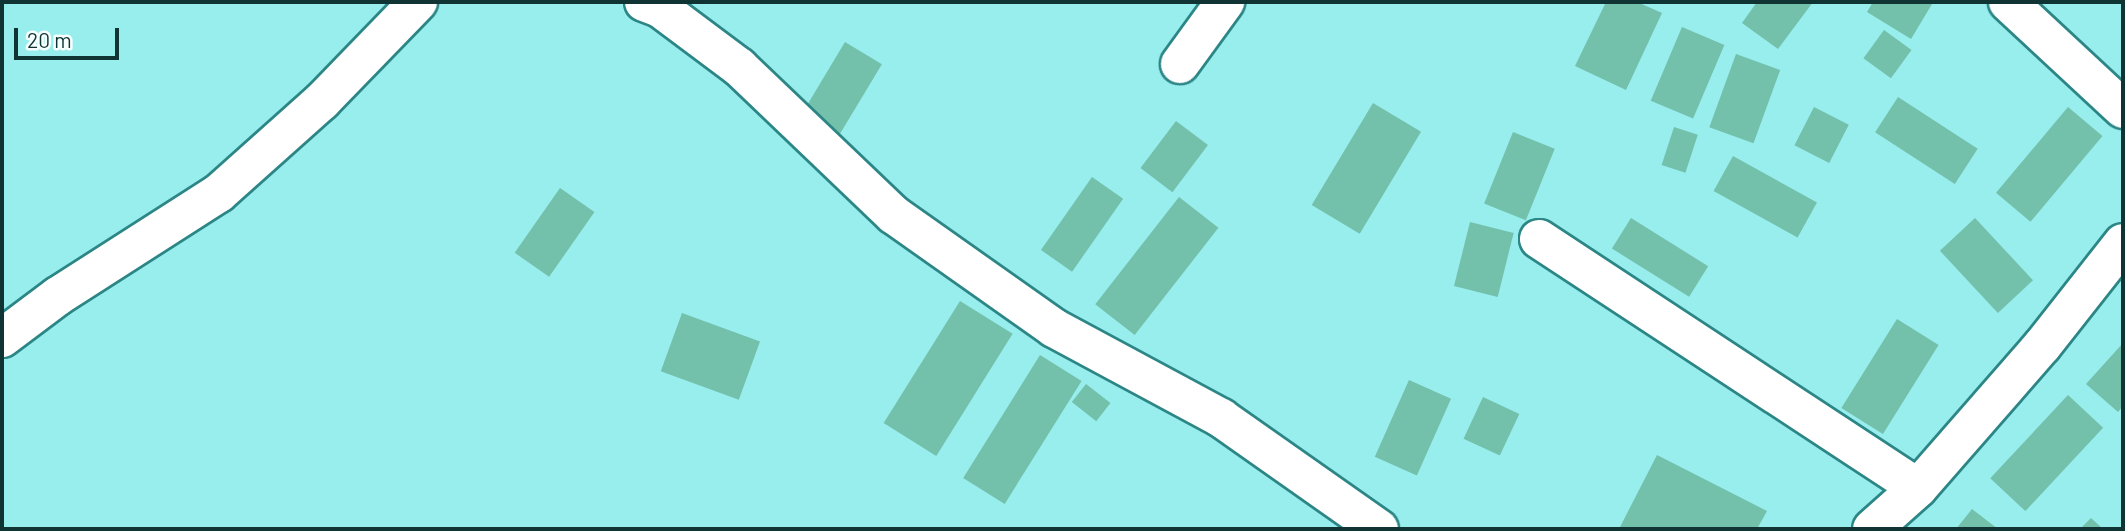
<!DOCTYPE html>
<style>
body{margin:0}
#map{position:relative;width:2125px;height:531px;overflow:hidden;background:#98eded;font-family:Barlow,sans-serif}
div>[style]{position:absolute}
.building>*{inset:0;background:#73c0ab;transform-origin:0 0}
.roads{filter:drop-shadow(2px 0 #2d8686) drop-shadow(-2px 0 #2d8686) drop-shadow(0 2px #2d8686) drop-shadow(0 -2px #2d8686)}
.minor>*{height:38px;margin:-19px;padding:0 19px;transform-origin:19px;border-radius:19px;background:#fff}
span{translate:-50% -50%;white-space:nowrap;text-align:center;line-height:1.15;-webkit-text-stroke:5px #f7fffe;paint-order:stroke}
.frame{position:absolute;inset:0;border:4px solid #103434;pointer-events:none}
.scale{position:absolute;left:14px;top:28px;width:105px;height:32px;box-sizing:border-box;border:4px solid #103434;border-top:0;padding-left:9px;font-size:21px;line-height:24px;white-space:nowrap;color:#103434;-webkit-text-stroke:5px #f7fffe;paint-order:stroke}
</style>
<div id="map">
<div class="building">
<div style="clip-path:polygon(1606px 2px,1637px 2px,1662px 13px,1626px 90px,1575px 66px)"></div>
<div style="clip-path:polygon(1757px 2px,1813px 2px,1778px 49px,1742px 23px)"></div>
<div style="clip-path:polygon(1873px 2px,1927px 2px,1932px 4px,1911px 39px,1867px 12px)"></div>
<div style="left:1682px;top:27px;width:46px;height:80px;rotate:23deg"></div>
<div style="left:1884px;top:30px;width:34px;height:35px;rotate:36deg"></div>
<div style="left:845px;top:42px;width:43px;height:81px;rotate:31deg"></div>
<div style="left:1736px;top:54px;width:47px;height:78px;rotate:20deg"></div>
<div style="left:1898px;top:97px;width:95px;height:42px;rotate:33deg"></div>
<div style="left:1373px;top:103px;width:56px;height:119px;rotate:31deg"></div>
<div style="left:1814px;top:107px;width:39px;height:43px;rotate:27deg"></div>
<div style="left:2068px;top:107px;width:45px;height:112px;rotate:40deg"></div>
<div style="left:1176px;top:121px;width:40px;height:59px;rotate:37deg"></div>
<div style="left:1674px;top:127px;width:25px;height:40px;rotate:18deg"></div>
<div style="left:1513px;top:132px;width:45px;height:77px;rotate:22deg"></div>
<div style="left:1733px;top:156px;width:96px;height:40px;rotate:29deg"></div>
<div style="left:1092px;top:177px;width:38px;height:89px;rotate:35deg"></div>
<div style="left:560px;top:188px;width:42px;height:79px;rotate:35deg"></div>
<div style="left:1179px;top:197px;width:50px;height:136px;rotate:38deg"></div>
<div style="left:1631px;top:218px;width:91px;height:36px;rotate:32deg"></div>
<div style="left:1975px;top:218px;width:85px;height:48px;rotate:47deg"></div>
<div style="left:1470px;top:222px;width:45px;height:66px;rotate:14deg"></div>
<div style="left:960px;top:301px;width:62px;height:144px;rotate:32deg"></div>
<div style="left:682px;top:313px;width:83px;height:62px;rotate:20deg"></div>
<div style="left:1897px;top:319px;width:49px;height:105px;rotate:32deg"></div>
<div style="clip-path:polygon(2123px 343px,2123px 406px,2118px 412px,2086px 384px)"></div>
<div style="left:1040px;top:355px;width:49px;height:145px;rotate:32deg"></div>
<div style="left:1409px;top:380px;width:46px;height:84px;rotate:24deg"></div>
<div style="left:1086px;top:384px;width:31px;height:23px;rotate:38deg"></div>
<div style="left:2068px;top:395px;width:48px;height:114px;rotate:43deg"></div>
<div style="left:1483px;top:397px;width:40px;height:46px;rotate:25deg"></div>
<div style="clip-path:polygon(1657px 455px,1767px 511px,1757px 529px,1619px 529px)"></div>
<div style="clip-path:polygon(1972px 509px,1998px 529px,1956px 529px)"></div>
<div style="clip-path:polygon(2091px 518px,2103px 529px,2080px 529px)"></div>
</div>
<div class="roads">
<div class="minor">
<div style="left:644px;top:2px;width:17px;rotate:21deg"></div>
<div style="left:660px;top:8px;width:99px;rotate:36.8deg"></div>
<div style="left:739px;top:67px;width:214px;rotate:43.7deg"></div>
<div style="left:894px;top:215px;width:196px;rotate:35.2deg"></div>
<div style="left:1054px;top:328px;width:190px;rotate:28.3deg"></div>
<div style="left:1221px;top:418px;width:193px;rotate:35.1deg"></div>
<div style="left:2008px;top:2px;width:157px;rotate:42.9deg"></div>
<div style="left:1180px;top:64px;width:77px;rotate:-54deg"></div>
<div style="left:1539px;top:239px;width:453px;rotate:33.3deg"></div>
<div style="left:2px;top:338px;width:70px;rotate:-36.9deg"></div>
<div style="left:58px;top:296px;width:191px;rotate:-32.6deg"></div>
<div style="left:219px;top:193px;width:138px;rotate:-41.8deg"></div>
<div style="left:322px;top:101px;width:138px;rotate:-45.9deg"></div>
<div style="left:1872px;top:529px;width:62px;rotate:-41.7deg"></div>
<div style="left:1918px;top:488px;width:189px;rotate:-48.9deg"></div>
<div style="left:2042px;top:346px;width:131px;rotate:-51.8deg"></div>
</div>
</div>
<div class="frame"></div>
<div class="scale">20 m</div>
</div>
